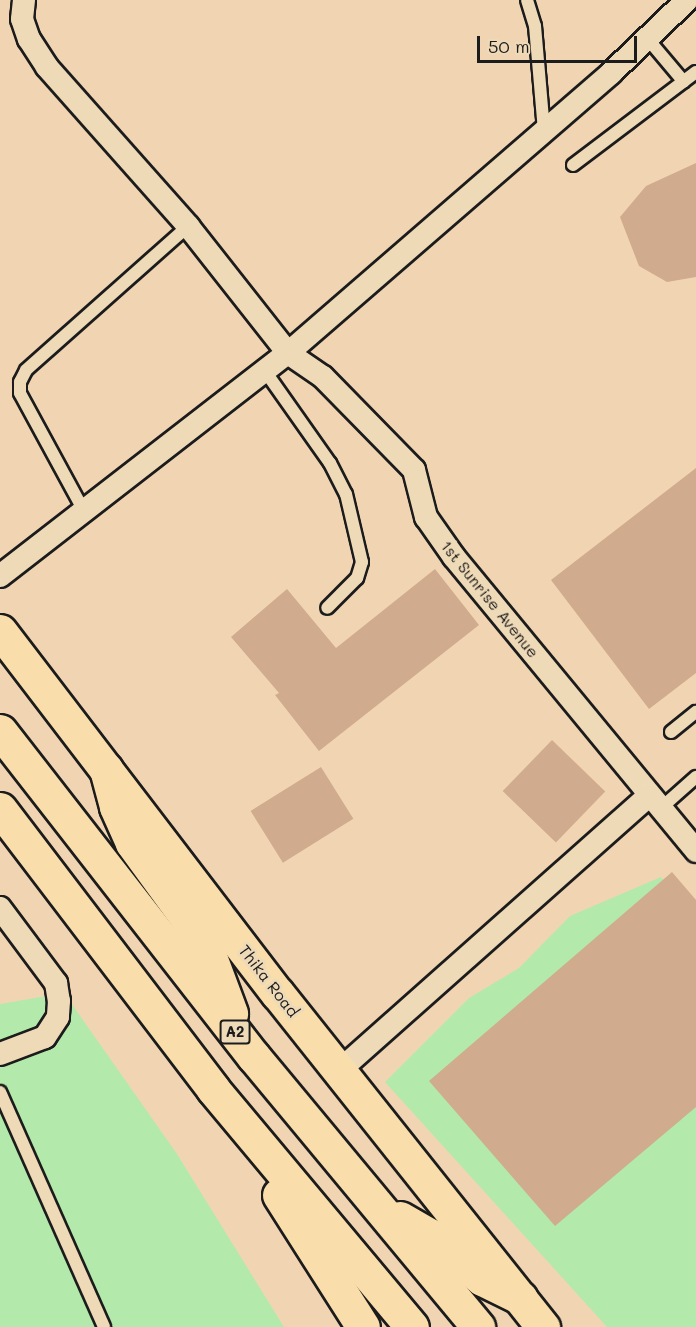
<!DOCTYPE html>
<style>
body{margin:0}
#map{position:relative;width:696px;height:1327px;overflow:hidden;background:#f1d5b3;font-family:Mali,sans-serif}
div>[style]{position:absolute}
.green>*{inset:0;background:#b3e9ab}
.building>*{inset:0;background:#d0ab8d;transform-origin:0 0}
.roads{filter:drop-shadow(2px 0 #1c1c1c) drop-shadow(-2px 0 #1c1c1c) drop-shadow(0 2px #1c1c1c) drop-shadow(0 -2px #1c1c1c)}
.service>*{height:12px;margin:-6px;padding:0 6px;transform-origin:6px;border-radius:6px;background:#efdab8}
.minor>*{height:22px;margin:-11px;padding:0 11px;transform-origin:11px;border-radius:11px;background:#efdab8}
.primary>*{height:33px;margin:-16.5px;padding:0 16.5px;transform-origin:16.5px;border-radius:16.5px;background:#f9deab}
.trunk>*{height:33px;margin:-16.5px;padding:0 16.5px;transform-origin:16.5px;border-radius:16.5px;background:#f9deab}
span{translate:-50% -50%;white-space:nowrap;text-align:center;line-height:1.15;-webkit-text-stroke:6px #efdab8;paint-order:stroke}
.shield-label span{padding:2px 4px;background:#efdab8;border:2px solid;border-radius:4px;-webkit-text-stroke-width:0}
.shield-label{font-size:15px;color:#1c1c1c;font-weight:700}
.street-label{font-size:16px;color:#1c1c1c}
.scale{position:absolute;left:477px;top:36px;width:160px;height:27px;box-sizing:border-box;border:3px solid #1c1c1c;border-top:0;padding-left:8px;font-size:18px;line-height:21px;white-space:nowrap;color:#1c1c1c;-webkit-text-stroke:4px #efdab8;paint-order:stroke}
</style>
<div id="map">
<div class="green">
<div style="clip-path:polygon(661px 877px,696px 920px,696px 1327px,607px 1327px,385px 1082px,469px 998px,519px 968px,570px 916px)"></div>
<div style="clip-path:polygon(64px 993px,177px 1154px,284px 1327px,0 1327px,0 1004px)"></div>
</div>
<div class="building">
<div style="clip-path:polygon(696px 163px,696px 277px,667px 282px,639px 266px,620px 217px,646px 186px)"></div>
<div style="clip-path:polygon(696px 468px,696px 673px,649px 709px,551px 580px)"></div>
<div style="clip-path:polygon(435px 569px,479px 625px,319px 751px,275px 695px,279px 693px,231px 637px,287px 589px,336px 648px)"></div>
<div style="left:552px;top:740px;width:74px;height:71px;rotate:44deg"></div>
<div style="left:321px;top:767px;width:61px;height:83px;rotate:58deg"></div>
<div style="clip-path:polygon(672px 872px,696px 900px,696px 1107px,555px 1226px,429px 1081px)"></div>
</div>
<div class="roads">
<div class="service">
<div style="left:527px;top:0;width:27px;rotate:73deg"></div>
<div style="left:535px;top:26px;width:105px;rotate:85.1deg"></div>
<div style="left:647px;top:38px;width:57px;rotate:49.9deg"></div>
<div style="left:573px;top:165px;width:154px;rotate:-37.1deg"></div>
<div style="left:265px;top:371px;width:113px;rotate:54.8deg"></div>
<div style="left:330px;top:463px;width:35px;rotate:63deg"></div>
<div style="left:346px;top:494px;width:70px;rotate:76.8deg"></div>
<div style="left:362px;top:562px;width:17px;rotate:107deg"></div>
<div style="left:357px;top:578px;width:42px;rotate:135deg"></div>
<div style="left:84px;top:511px;width:134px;rotate:-118.5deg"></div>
<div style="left:20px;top:393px;width:11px;rotate:-90deg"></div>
<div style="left:20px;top:382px;width:13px;rotate:-63deg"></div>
<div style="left:26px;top:370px;width:217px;rotate:-41.6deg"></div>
<div style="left:671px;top:732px;width:32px;rotate:-39deg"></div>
<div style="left:661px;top:808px;width:47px;rotate:-41.5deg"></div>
<div style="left:0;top:1092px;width:257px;rotate:66.1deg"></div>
</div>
<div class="minor">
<div style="left:24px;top:0;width:19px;rotate:96deg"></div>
<div style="left:22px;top:19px;width:21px;rotate:71deg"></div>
<div style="left:29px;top:39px;width:33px;rotate:57deg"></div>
<div style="left:47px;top:67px;width:213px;rotate:48.4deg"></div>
<div style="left:188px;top:226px;width:162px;rotate:51.8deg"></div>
<div style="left:288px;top:353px;width:42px;rotate:34.4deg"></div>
<div style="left:323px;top:377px;width:130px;rotate:45.6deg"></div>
<div style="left:414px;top:470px;width:49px;rotate:75.7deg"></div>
<div style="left:426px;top:517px;width:49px;rotate:55deg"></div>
<div style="left:454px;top:557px;width:381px;rotate:50.5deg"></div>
<div style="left:0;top:576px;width:364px;rotate:-37.8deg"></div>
<div style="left:288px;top:353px;width:427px;rotate:-40.9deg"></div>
<div style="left:611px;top:73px;width:105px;rotate:-43.8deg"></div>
<div style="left:0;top:908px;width:94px;rotate:53.3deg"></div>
<div style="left:56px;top:983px;width:18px;rotate:81deg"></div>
<div style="left:59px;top:1001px;width:16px;rotate:94deg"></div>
<div style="left:58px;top:1017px;width:24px;rotate:123deg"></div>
<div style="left:45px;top:1037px;width:48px;rotate:159.3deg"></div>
<div style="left:340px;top:1070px;width:414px;rotate:-41.6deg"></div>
</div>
<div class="primary">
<div style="left:0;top:631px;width:457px;rotate:52.6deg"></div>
<div style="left:278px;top:994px;width:426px;rotate:51.5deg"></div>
</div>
<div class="trunk">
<div style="left:0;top:731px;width:413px;rotate:52.1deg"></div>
<div style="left:254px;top:1057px;width:351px;rotate:50.3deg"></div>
<div style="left:106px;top:769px;width:39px;rotate:75deg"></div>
<div style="left:116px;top:807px;width:39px;rotate:66deg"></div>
<div style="left:132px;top:843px;width:124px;rotate:53.9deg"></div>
<div style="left:205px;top:943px;width:75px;rotate:69.6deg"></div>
<div style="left:0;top:809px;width:352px;rotate:52.7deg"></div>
<div style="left:213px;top:1089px;width:310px;rotate:50.1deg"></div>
<div style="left:279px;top:1195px;width:156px;rotate:57.5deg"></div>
<div style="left:400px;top:1218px;width:34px;rotate:30deg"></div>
<div style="left:429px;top:1235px;width:69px;rotate:39.7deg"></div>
<div style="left:482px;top:1279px;width:43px;rotate:26deg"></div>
</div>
</div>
<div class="shield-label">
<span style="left:235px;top:1032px">A2</span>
</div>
<div class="street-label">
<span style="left:490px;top:599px;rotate:51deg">1st Sunrise Avenue</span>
<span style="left:269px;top:981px;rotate:52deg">Thika Road</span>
</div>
<div class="scale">50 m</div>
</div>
